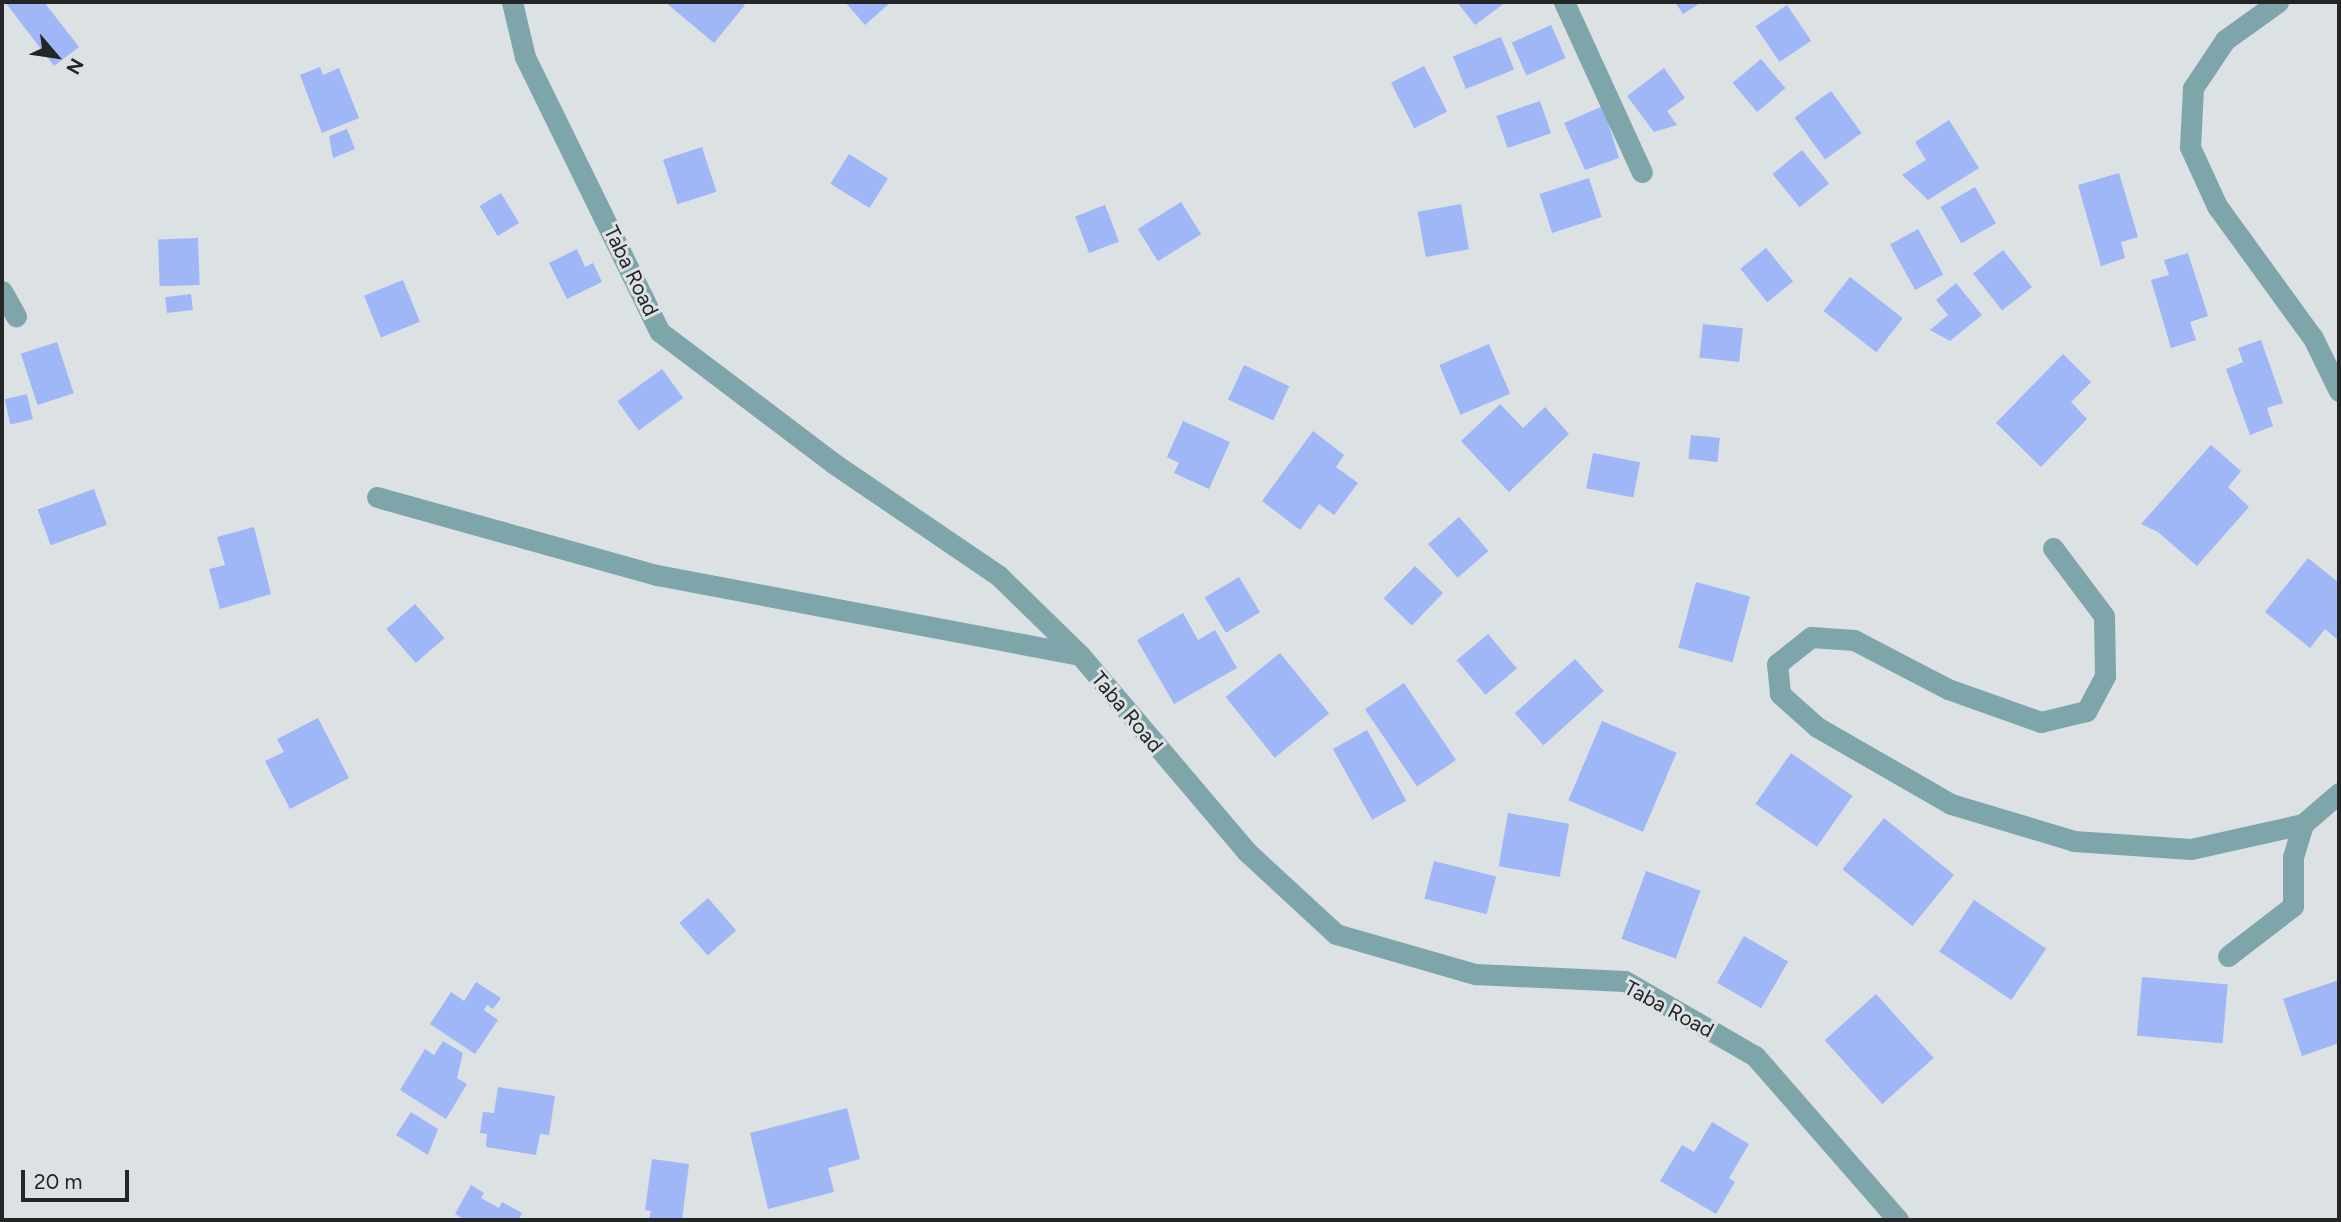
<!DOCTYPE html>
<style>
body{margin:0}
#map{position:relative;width:2341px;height:1222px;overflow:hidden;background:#dce1e4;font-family:Figtree,sans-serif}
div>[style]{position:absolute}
.building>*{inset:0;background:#9fb6f7;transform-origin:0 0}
.minor>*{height:21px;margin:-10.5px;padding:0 10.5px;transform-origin:10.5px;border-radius:10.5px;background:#7da5aa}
span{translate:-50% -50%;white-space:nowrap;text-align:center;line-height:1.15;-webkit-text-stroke:6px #dce1e4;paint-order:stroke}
.street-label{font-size:21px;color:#232526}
.frame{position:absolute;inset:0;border:4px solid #232526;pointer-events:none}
.north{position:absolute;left:21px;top:21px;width:70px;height:70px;-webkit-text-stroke:5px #dce1e4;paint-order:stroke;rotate:119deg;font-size:19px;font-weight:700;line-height:28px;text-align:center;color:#232526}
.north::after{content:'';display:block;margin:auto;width:24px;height:32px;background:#232526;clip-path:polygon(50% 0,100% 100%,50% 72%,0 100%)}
.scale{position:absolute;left:21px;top:1170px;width:108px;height:32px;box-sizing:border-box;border:4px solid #232526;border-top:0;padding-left:9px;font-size:21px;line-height:24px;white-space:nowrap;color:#232526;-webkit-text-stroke:5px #dce1e4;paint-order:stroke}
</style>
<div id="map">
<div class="building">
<div style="clip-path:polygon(5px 2px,44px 2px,79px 47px,54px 66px)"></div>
<div style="clip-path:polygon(665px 2px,741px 2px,745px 5px,714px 43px)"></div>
<div style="clip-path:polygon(845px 2px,891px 2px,865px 25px)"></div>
<div style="clip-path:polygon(1457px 2px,1506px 2px,1475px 25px)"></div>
<div style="clip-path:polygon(1675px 2px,1702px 2px,1683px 14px)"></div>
<div style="left:1787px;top:5px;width:43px;height:38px;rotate:56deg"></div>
<div style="left:1551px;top:25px;width:36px;height:43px;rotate:66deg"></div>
<div style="left:1501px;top:37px;width:35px;height:52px;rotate:68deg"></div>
<div style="left:1761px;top:59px;width:38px;height:37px;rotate:50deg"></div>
<div style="left:1424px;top:66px;width:51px;height:37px;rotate:63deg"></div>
<div style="clip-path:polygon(320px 67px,323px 75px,339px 68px,359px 118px,322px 133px,300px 75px)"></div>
<div style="clip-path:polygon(1664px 68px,1685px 98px,1667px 111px,1677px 125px,1654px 132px,1627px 96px)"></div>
<div style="left:1831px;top:91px;width:52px;height:45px;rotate:54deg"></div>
<div style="left:1540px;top:101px;width:34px;height:46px;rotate:71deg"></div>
<div style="clip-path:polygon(1603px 106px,1619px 158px,1585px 170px,1564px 123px)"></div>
<div style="clip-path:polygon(1949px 120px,1979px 168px,1928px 200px,1902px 175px,1926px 160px,1915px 142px)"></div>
<div style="clip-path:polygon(347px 129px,355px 149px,333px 158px,329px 136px)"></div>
<div style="left:702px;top:147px;width:47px;height:41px;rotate:72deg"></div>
<div style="left:1802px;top:150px;width:43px;height:38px;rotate:51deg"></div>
<div style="left:849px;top:154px;width:46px;height:35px;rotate:32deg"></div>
<div style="clip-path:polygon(2119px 173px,2138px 237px,2121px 242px,2125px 258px,2101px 266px,2078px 185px)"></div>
<div style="left:1589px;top:178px;width:41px;height:52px;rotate:72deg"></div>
<div style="left:1975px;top:187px;width:42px;height:40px;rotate:60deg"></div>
<div style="left:501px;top:193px;width:35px;height:25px;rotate:59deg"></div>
<div style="left:1181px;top:202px;width:38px;height:51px;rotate:58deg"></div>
<div style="left:1461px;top:204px;width:46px;height:44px;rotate:80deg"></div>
<div style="left:1105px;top:205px;width:39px;height:32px;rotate:69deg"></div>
<div style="left:1918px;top:229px;width:52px;height:32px;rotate:61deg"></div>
<div style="left:198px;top:238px;width:47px;height:40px;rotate:88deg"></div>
<div style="left:1766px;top:248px;width:43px;height:33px;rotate:51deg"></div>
<div style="clip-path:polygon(577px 249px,585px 267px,593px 263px,602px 282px,567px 299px,549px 263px)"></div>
<div style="left:2003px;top:250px;width:47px;height:38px;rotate:52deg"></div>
<div style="clip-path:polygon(2188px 253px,2208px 316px,2190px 322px,2196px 340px,2171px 348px,2151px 280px,2169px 275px,2164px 260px)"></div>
<div style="left:1850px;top:277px;width:67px;height:43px;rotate:38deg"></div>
<div style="left:403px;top:280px;width:45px;height:42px;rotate:68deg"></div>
<div style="clip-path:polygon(1956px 283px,1982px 315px,1950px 341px,1930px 330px,1948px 315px,1936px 300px)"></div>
<div style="left:191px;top:294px;width:16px;height:26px;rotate:83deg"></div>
<div style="left:1703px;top:324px;width:40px;height:34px;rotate:6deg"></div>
<div style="clip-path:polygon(2261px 340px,2283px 403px,2267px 408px,2273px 426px,2250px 435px,2226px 369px,2243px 362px,2238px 348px)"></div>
<div style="left:57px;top:342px;width:54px;height:38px;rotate:72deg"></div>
<div style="left:1489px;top:344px;width:54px;height:54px;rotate:67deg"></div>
<div style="clip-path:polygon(2063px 354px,2091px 382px,2071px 402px,2087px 419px,2041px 467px,1996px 423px)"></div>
<div style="left:1244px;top:365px;width:50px;height:38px;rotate:25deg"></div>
<div style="left:662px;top:369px;width:36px;height:55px;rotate:54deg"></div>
<div style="left:27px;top:394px;width:26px;height:23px;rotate:77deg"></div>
<div style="clip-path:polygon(1500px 404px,1523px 428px,1545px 407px,1569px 434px,1509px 492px,1461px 441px)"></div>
<div style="clip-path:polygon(1183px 421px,1230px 442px,1209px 489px,1174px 473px,1179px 463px,1167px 457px)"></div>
<div style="clip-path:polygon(1313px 431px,1344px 455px,1336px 467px,1358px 483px,1334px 515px,1319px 504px,1300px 530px,1262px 501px)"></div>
<div style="left:1691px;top:435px;width:29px;height:24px;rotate:6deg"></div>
<div style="clip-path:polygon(2211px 445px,2241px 471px,2228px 487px,2249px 507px,2197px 566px,2158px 532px,2141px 524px)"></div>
<div style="left:1593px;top:453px;width:48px;height:36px;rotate:11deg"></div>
<div style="left:94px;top:489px;width:38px;height:60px;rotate:70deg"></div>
<div style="left:1459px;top:517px;width:45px;height:41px;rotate:49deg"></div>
<div style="clip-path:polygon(254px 527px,271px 594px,220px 609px,209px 569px,225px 565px,217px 537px)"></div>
<div style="clip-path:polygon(2308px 558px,2339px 583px,2339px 641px,2325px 629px,2310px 648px,2265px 612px)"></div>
<div style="left:1415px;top:566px;width:39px;height:45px;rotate:44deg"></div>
<div style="left:1239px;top:577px;width:41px;height:40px;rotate:59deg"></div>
<div style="left:1696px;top:582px;width:56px;height:68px;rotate:15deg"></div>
<div style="left:415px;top:604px;width:45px;height:38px;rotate:49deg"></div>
<div style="clip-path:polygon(1183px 613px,1198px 640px,1215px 630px,1237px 668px,1174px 704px,1137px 640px)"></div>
<div style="left:1488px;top:634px;width:45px;height:41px;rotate:50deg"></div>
<div style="left:1280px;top:653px;width:78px;height:70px;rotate:51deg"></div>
<div style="left:1575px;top:659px;width:43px;height:81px;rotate:48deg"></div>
<div style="left:1404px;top:683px;width:93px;height:47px;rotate:56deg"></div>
<div style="clip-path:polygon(318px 718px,349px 778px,290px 809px,265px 761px,284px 752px,277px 739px)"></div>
<div style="left:1602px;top:721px;width:81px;height:86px;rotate:23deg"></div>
<div style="left:1367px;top:730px;width:81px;height:39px;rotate:61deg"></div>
<div style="left:1791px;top:753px;width:75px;height:62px;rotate:35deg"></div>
<div style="left:1508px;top:813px;width:62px;height:54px;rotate:10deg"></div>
<div style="left:1884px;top:818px;width:90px;height:66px;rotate:39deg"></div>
<div style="left:1434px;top:861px;width:64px;height:39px;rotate:14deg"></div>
<div style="left:1646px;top:871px;width:58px;height:72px;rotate:20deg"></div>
<div style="left:708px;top:898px;width:43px;height:38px;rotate:49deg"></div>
<div style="left:1974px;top:900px;width:87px;height:62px;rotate:34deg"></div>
<div style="left:1744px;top:936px;width:51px;height:54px;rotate:30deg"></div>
<div style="left:2142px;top:977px;width:86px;height:59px;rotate:5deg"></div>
<div style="clip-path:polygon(2339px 980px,2339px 1043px,2302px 1056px,2283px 999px)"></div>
<div style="clip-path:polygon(476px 982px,501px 998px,493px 1009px,487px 1005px,484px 1010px,498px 1020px,475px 1054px,430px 1024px,451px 992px,464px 1001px)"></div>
<div style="left:1876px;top:994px;width:86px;height:69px;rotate:48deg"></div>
<div style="clip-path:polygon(443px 1041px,463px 1053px,457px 1078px,467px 1084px,446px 1119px,400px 1090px,425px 1049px,434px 1055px)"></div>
<div style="clip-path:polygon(498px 1087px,555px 1096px,549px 1135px,540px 1134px,536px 1155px,486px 1147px,487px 1134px,480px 1133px,483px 1112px,494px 1113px)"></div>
<div style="clip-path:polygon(847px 1108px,860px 1159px,828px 1168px,834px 1192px,768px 1209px,750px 1133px)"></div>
<div style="clip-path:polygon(411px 1112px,438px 1129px,428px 1155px,396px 1135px)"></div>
<div style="clip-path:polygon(1712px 1122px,1749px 1144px,1729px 1178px,1735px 1182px,1716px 1214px,1660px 1181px,1682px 1145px,1694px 1152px)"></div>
<div style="clip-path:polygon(652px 1159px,689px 1164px,682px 1220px,649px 1220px,651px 1211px,645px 1210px)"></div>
<div style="clip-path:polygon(471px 1185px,484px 1193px,481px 1198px,499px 1208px,502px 1202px,522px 1213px,518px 1220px,466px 1220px,455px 1214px)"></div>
</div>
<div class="minor">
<div style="left:512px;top:2px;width:57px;rotate:76.7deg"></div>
<div style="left:525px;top:57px;width:306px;rotate:63.9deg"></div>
<div style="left:660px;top:332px;width:217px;rotate:37.1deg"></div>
<div style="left:833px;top:463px;width:201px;rotate:34.2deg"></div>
<div style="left:999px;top:576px;width:113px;rotate:44.3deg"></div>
<div style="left:1080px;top:655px;width:257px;rotate:49.7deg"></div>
<div style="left:1246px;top:851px;width:122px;rotate:42.7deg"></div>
<div style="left:1336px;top:934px;width:145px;rotate:16.1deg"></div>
<div style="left:1475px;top:974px;width:150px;rotate:2.7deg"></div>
<div style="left:1625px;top:981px;width:150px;rotate:30deg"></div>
<div style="left:1755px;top:1056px;width:218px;rotate:48.9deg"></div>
<div style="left:1564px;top:2px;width:187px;rotate:65.4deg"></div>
<div style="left:2278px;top:2px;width:65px;rotate:144.4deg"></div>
<div style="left:2225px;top:40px;width:58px;rotate:123.7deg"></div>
<div style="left:2193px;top:88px;width:59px;rotate:92.9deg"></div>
<div style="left:2190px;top:147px;width:65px;rotate:65.4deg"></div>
<div style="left:2217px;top:206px;width:163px;rotate:54deg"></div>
<div style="left:2313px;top:338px;width:59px;rotate:63.9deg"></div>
<div style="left:2px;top:291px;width:29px;rotate:61deg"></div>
<div style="left:377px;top:497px;width:291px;rotate:15.6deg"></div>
<div style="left:657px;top:575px;width:430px;rotate:10.7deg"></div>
<div style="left:2053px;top:548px;width:85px;rotate:53.1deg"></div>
<div style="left:2104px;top:616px;width:60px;rotate:89deg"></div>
<div style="left:2105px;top:676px;width:40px;rotate:118deg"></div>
<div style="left:2086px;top:711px;width:46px;rotate:166.3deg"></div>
<div style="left:2041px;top:722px;width:99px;rotate:-160.5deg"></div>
<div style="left:1948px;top:689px;width:106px;rotate:-152.5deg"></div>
<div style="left:1854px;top:640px;width:43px;rotate:-176deg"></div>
<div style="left:1811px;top:637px;width:43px;rotate:141.5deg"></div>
<div style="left:1777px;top:664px;width:30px;rotate:84deg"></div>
<div style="left:1780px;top:694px;width:50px;rotate:41.7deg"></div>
<div style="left:1817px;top:727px;width:155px;rotate:29.9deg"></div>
<div style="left:1951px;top:804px;width:128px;rotate:16.7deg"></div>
<div style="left:2074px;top:841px;width:117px;rotate:3.9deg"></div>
<div style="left:2191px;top:849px;width:115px;rotate:-12.6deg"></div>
<div style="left:2303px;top:824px;width:48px;rotate:-40.7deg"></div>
<div style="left:2228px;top:956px;width:82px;rotate:-37.6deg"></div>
<div style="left:2293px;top:906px;width:49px;rotate:-90deg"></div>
<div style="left:2293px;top:857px;width:34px;rotate:-73deg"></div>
</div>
<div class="street-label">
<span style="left:631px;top:271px;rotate:64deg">Taba Road</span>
<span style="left:1127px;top:712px;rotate:50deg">Taba Road</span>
<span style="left:1669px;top:1009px;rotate:28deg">Taba Road</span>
</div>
<div class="frame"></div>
<div class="north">N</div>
<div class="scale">20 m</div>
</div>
